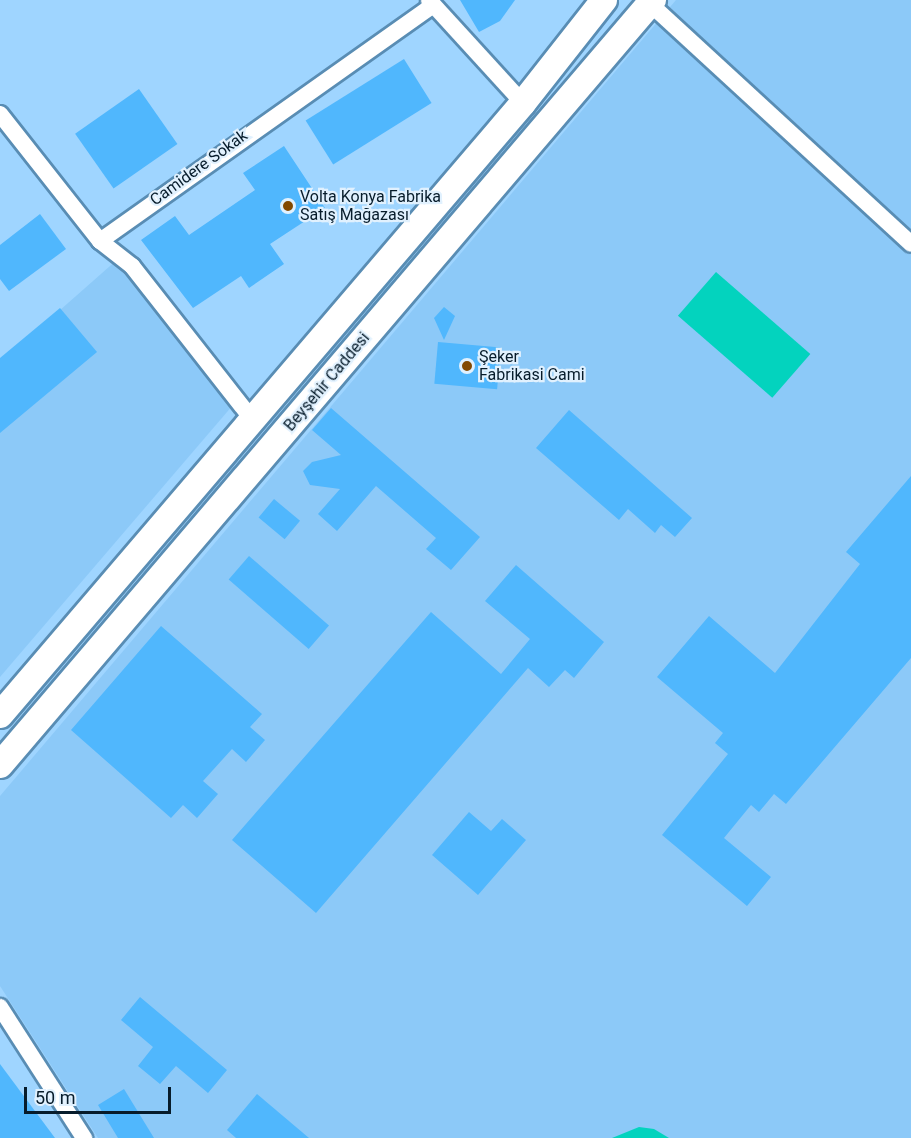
<!DOCTYPE html>
<meta charset="utf-8">
<style>
body{margin:0}
#map{position:relative;width:911px;height:1138px;overflow:hidden;background:#9fd5ff;font-family:Roboto,sans-serif}
div>[style]{position:absolute}
.built>*{inset:0;background:#8cc9f8}
.water>*{inset:0;background:#03d3be;transform-origin:0 0}
.building>*{inset:0;background:#50b7fd;transform-origin:0 0}
.roads{filter:drop-shadow(2px 0 #598db4) drop-shadow(-2px 0 #598db4) drop-shadow(0 2px #598db4) drop-shadow(0 -2px #598db4)}
.minor>*{height:16px;margin:-8px;padding:0 8px;transform-origin:8px;border-radius:8px;background:#fff}
.primary>*{height:26px;margin:-13px;padding:0 13px;transform-origin:13px;border-radius:13px;background:#fff}
.dots>*{width:16px;height:16px;translate:-50% -50%;box-sizing:border-box;border:3px solid #e1f1fe;border-radius:50%}
span{translate:-50% -50%;white-space:nowrap;text-align:center;line-height:1.15;-webkit-text-stroke:4.5px #e1f1fe;paint-order:stroke}
.street-label{font-size:16px;color:#071c2b}
.poi-label{font-size:16px;color:#071c2b}
.left{translate:0 -50%;text-align:left}
.scale{position:absolute;left:24px;top:1087px;width:147px;height:27px;box-sizing:border-box;border:3px solid #071c2b;border-top:0;padding-left:8px;font-size:18px;line-height:21px;white-space:nowrap;color:#071c2b;-webkit-text-stroke:4px #e1f1fe;paint-order:stroke}
</style>
<div id="map">
<div class="built">
<div style="clip-path:polygon(676px 0,911px 0,911px 1138px,98px 1138px,0 986px,0 796px)"></div>
<div style="clip-path:polygon(127px 251px,233px 405px,0 677px,0 363px)"></div>
</div>
<div class="water">
<div style="left:716px;top:272px;width:125px;height:58px;rotate:41deg"></div>
<div style="clip-path:polygon(639px 1127px,654px 1129px,669px 1138px,612px 1138px)"></div>
</div>
<div class="building">
<div style="clip-path:polygon(460px 0,515px 0,500px 21px,479px 32px)"></div>
<div style="left:404px;top:59px;width:52px;height:116px;rotate:58deg"></div>
<div style="left:139px;top:89px;width:67px;height:78px;rotate:55deg"></div>
<div style="clip-path:polygon(284px 146px,325px 208px,270px 244px,284px 264px,249px 288px,241px 276px,193px 308px,141px 240px,175px 216px,189px 235px,255px 190px,243px 173px)"></div>
<div style="clip-path:polygon(40px 214px,66px 249px,9px 291px,0 279px,0 245px)"></div>
<div style="clip-path:polygon(444px 307px,455px 316px,444px 340px,434px 318px)"></div>
<div style="clip-path:polygon(60px 308px,97px 352px,0 433px,0 358px)"></div>
<div style="left:438px;top:342px;width:63px;height:42px;rotate:5deg"></div>
<div style="clip-path:polygon(331px 408px,480px 537px,451px 570px,426px 549px,436px 538px,376px 486px,337px 531px,318px 514px,340px 489px,310px 485px,303px 471px,312px 462px,341px 455px,312px 430px)"></div>
<div style="clip-path:polygon(569px 410px,692px 518px,675px 537px,661px 525px,655px 533px,628px 509px,619px 520px,536px 448px)"></div>
<div style="clip-path:polygon(911px 476px,911px 658px,786px 804px,774px 794px,759px 812px,751px 805px,724px 838px,771px 877px,747px 906px,662px 835px,728px 754px,715px 743px,723px 733px,657px 677px,709px 616px,775px 673px,860px 564px,846px 552px)"></div>
<div style="left:274px;top:499px;width:34px;height:24px;rotate:40deg"></div>
<div style="left:249px;top:556px;width:106px;height:31px;rotate:41deg"></div>
<div style="clip-path:polygon(516px 565px,604px 642px,574px 678px,565px 670px,549px 687px,528px 668px,316px 913px,232px 840px,431px 612px,501px 674px,530px 639px,485px 601px)"></div>
<div style="clip-path:polygon(161px 626px,262px 714px,250px 727px,265px 740px,246px 762px,232px 749px,203px 781px,218px 794px,197px 818px,183px 805px,171px 818px,71px 730px)"></div>
<div style="clip-path:polygon(469px 812px,491px 831px,502px 819px,526px 840px,478px 895px,432px 855px)"></div>
<div style="clip-path:polygon(140px 997px,227px 1070px,208px 1093px,176px 1066px,160px 1084px,138px 1066px,153px 1047px,121px 1020px)"></div>
<div style="clip-path:polygon(0 1064px,55px 1138px,0 1138px)"></div>
<div style="clip-path:polygon(124px 1089px,154px 1138px,118px 1138px,98px 1105px)"></div>
<div style="clip-path:polygon(257px 1094px,309px 1138px,236px 1138px,227px 1130px)"></div>
</div>
<div class="roads">
<div class="minor">
<div style="left:429px;top:0;width:139px;rotate:47.6deg"></div>
<div style="left:646px;top:0;width:360px;rotate:42.6deg"></div>
<div style="left:0;top:114px;width:162px;rotate:51.8deg"></div>
<div style="left:100px;top:241px;width:408px;rotate:-35.3deg"></div>
<div style="left:100px;top:241px;width:41px;rotate:38deg"></div>
<div style="left:132px;top:266px;width:194px;rotate:51.9deg"></div>
<div style="left:0;top:1007px;width:156px;rotate:57.3deg"></div>
</div>
<div class="primary">
<div style="left:0;top:715px;width:805px;rotate:-49.48deg"></div>
<div style="left:523px;top:103px;width:131px;rotate:-51.8deg"></div>
<div style="left:0;top:765px;width:1006px;rotate:-49.52deg"></div>
</div>
</div>
<div class="dots">
<div style="left:288px;top:206px;background:#834900"></div>
<div style="left:467px;top:366px;background:#834900"></div>
</div>
<div class="street-label">
<span style="left:199px;top:168px;rotate:-36deg">Camidere Sokak</span>
<span style="left:327px;top:382px;rotate:-50deg">Beyşehir Caddesi</span>
</div>
<div class="poi-label">
<span class="left" style="left:300px;top:206px">Volta Konya Fabrika<br>Satış Mağazası</span>
<span class="left" style="left:479px;top:366px">Şeker<br>Fabrikasi Cami</span>
</div>
<div class="scale">50 m</div>
</div>
